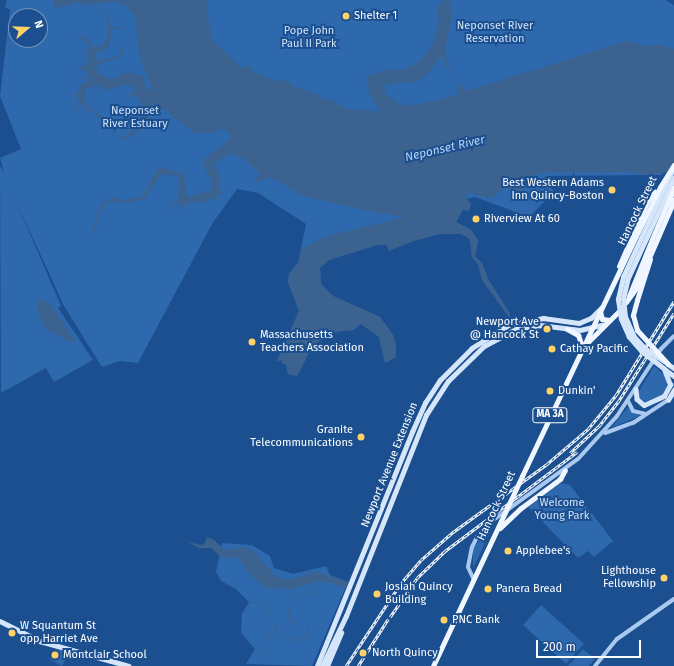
<!DOCTYPE html>
<style>
body{margin:0}
#map{position:relative;width:674px;height:666px;overflow:hidden;background:#1b4f8f;font-family:"Fira Sans",sans-serif}
div>[style]{position:absolute}
.green>*{inset:0;background:#2e69ad;transform-origin:0 0}
.water>*{inset:0;background:#3c6290}
.stream>*{height:1px;margin:-0.5px;padding:0 0.5px;transform-origin:0.5px;border-radius:0.5px;background:#3c6290}
.tertiary>*{height:4px;margin:-2px;padding:0 2px;transform-origin:2px;border-radius:2px;background:#a9c9ee}
.secondary>*{height:4.5px;margin:-2.25px;padding:0 2.25px;transform-origin:2.25px;border-radius:2.25px;background:#d6e6fa}
.primary>*{height:5px;margin:-2.5px;padding:0 2.5px;transform-origin:2.5px;border-radius:2.5px;background:#f0f6ff}
.rail>*{height:2.5px;margin-top:-1.25px;transform-origin:0;background:repeating-linear-gradient(90deg,#1b4f8f 0 3px,#fff 0 6px);box-sizing:border-box;border-block:1px solid #fff}
.secondary-bridge>*{height:4.5px;margin:-2.25px;padding:0 2.25px;transform-origin:2.25px;border-radius:2.25px;background:#d6e6fa}
.primary-bridge>*{height:5px;margin:-2.5px;padding:0 2.5px;transform-origin:2.5px;border-radius:2.5px;background:#f0f6ff}
.dots>*{width:11px;height:11px;translate:-50% -50%;box-sizing:border-box;border:2px solid #1b4f8f;border-radius:50%}
span{translate:-50% -50%;white-space:nowrap;text-align:center;line-height:1.15;-webkit-text-stroke:4px #1b4f8f;paint-order:stroke}
.shield-label span{padding:1px 3px;background:#1b4f8f;border:1px solid;border-radius:3px;-webkit-text-stroke-width:0}
.shield-label{font-size:10px;color:#fff;font-weight:700}
.poi-label{font-size:11px;color:#fff}
.left{translate:0 -50%;text-align:left}
.right{translate:-100% -50%;text-align:right}
.park-label{font-size:11px;color:#cfe3fa}
.street-label{font-size:11px;color:#fff}
.water-label{font-size:12px;color:#b5d3f5;font-style:italic}
.north{position:absolute;left:8px;top:8px;width:40px;height:40px;box-sizing:border-box;background:#1b4f8f;border:1px solid #7695bc;border-radius:50%;rotate:71deg;font-size:11px;font-weight:700;line-height:16px;text-align:center;color:#fff}
.north::after{content:'';display:block;margin:auto;width:14px;height:18px;background:#ffd166;clip-path:polygon(50% 0,100% 100%,50% 72%,0 100%)}
.scale{position:absolute;left:536px;top:640px;width:105px;height:18px;box-sizing:border-box;border:2px solid #fff;border-top:0;padding-left:5px;font-size:12px;line-height:14px;white-space:nowrap;color:#fff;-webkit-text-stroke:3px #1b4f8f;paint-order:stroke}
</style>
<div id="map">
<div class="green">
<div style="clip-path:polygon(evenodd,7px 0,665px 0,674px 5px,674px 146px,662px 175px,545px 176px,554px 192px,529px 217px,475px 197px,467px 199px,471px 205px,468px 211px,463px 209px,456px 222px,471px 230px,478px 240px,475px 257px,482px 263px,488px 279px,510px 314px,510px 318px,482px 280px,478px 264px,472px 257px,470px 239px,461px 234px,440px 234px,413px 241px,389px 251px,387px 245px,377px 245px,329px 260px,320px 268px,321px 284px,333px 296px,380px 317px,393px 335px,396px 345px,396px 357px,385px 363px,379px 337px,361px 324px,353px 330px,334px 332px,313px 345px,297px 376px,288px 374px,286px 364px,283px 364px,281px 360px,277px 361px,299px 311px,288px 282px,289px 274px,298px 263px,306px 224px,258px 193px,237px 189px,212px 224px,138px 363px,120px 361px,102px 367px,64px 306px,15px 199px,61px 306px,58px 308px,93px 360px,54px 382px,46px 368px,1px 393px,0 166px,4px 173px,0 158px,21px 149px,0 96px,10px 10px,5px 7px,7px 0,16px 16px,40px 16px,40px 40px,16px 40px,16px 16px)"></div>
<div style="clip-path:polygon(654px 366px,665px 375px,667px 387px,662px 395px,644px 402px,639px 398px,638px 393px)"></div>
<div style="clip-path:polygon(628px 407px,640px 416px,613px 427px,612px 427px)"></div>
<div style="clip-path:polygon(560px 483px,570px 485px,613px 541px,594px 557px,588px 551px,578px 558px,528px 507px)"></div>
<div style="clip-path:polygon(495px 522px,473px 569px,473px 548px)"></div>
<div style="clip-path:polygon(222px 543px,252px 545px,270px 556px,274px 568px,293px 574px,326px 566px,330px 575px,348px 582px,312px 666px,246px 664px,255px 649px,241px 633px,242px 614px,249px 602px,236px 589px,221px 581px,216px 572px)"></div>
<div style="left:541px;top:605px;width:58px;height:27px;rotate:42deg"></div>
<div style="clip-path:polygon(56px 649px,69px 653px,62px 666px,49px 659px)"></div>
<div style="clip-path:polygon(583px 649px,595px 659px,589px 666px,568px 666px)"></div>
</div>
<div class="water">
<div style="clip-path:polygon(53px 0,207px 0,207px 19px,209px 20px,213px 41px,241px 67px,250px 67px,254px 74px,263px 75px,271px 80px,288px 81px,294px 87px,298px 87px,315px 95px,318px 93px,319px 97px,328px 100px,332px 97px,332px 102px,337px 98px,336px 104px,348px 109px,376px 111px,381px 114px,369px 93px,366px 77px,387px 70px,407px 69px,421px 60px,434px 42px,439px 22px,437px 9px,443px 0,450px 0,452px 17px,445px 51px,450px 71px,441px 56px,427px 75px,416px 82px,386px 84px,384px 87px,387px 95px,400px 105px,406px 106px,408px 103px,411px 106px,457px 95px,458px 84px,468px 91px,506px 79px,508px 76px,511px 77px,627px 41px,644px 46px,662px 45px,674px 49px,674px 172px,644px 175px,631px 172px,545px 172px,531px 176px,519px 191px,505px 188px,493px 197px,488px 198px,468px 192px,465px 197px,471px 205px,468px 211px,463px 209px,456px 222px,471px 230px,478px 240px,475px 257px,482px 263px,488px 279px,510px 314px,510px 318px,482px 280px,478px 264px,472px 257px,470px 239px,461px 234px,440px 234px,413px 241px,389px 251px,387px 245px,377px 245px,329px 260px,320px 268px,321px 284px,333px 296px,380px 317px,393px 335px,396px 345px,396px 357px,385px 363px,379px 337px,361px 324px,353px 330px,334px 332px,313px 345px,297px 376px,288px 374px,286px 364px,283px 364px,281px 360px,277px 361px,299px 311px,288px 282px,289px 274px,298px 263px,302px 249px,327px 236px,405px 217px,368px 211px,304px 196px,270px 177px,254px 183px,260px 173px,244px 159px,231px 153px,213px 164px,220px 176px,220px 191px,224px 194px,215px 195px,220px 199px,208px 199px,203px 205px,201px 201px,186px 204px,181px 210px,181px 207px,172px 214px,182px 204px,180px 202px,165px 213px,178px 199px,180px 181px,177px 176px,161px 174px,145px 199px,124px 203px,109px 201px,100px 212px,95px 226px,97px 231px,93px 235px,97px 212px,104px 202px,114px 197px,122px 200px,143px 196px,159px 167px,184px 174px,187px 198px,211px 190px,212px 182px,204px 167px,204px 159px,228px 141px,231px 135px,223px 128px,213px 133px,195px 133px,175px 118px,167px 120px,173px 116px,163px 109px,153px 107px,147px 111px,152px 109px,148px 113px,149px 116px,155px 122px,124px 140px,122px 138px,127px 134px,150px 122px,145px 121px,120px 133px,146px 118px,141px 112px,123px 120px,143px 107px,136px 95px,125px 99px,135px 90px,134px 86px,126px 90px,131px 86px,129px 84px,106px 90px,97px 85px,86px 89px,85px 101px,105px 121px,97px 124px,103px 120px,98px 118px,90px 109px,81px 113px,88px 108px,83px 104px,78px 108px,69px 111px,78px 106px,80px 101px,76px 101px,80px 97px,71px 100px,80px 95px,71px 96px,80px 91px,76px 91px,81px 87px,77px 87px,93px 78px,78px 80px,91px 75px,86px 75px,89px 72px,81px 72px,88px 69px,73px 70px,88px 64px,89px 61px,83px 62px,90px 58px,86px 56px,89px 52px,83px 52px,89px 49px,88px 43px,84px 41px,86px 38px,75px 40px,86px 35px,95px 48px,102px 45px,107px 38px,108px 26px,105px 14px,97px 15px,105px 12px,112px 28px,121px 27px,122px 23px,124px 27px,112px 30px,109px 47px,95px 54px,98px 61px,122px 55px,120px 48px,123px 46px,124px 55px,96px 66px,95px 69px,99px 69px,97px 72px,110px 80px,111px 76px,113px 79px,117px 78px,117px 75px,119px 77px,120px 74px,125px 74px,126px 69px,129px 73px,142px 75px,148px 92px,152px 89px,139px 55px,135px 15px,131px 13px,127px 4px,122px 6px,116px 1px,88px 5px,77px 3px,55px 8px)"></div>
<div style="clip-path:polygon(40px 299px,49px 303px,76px 341px,70px 342px,46px 329px,39px 316px,37px 303px)"></div>
<div style="clip-path:polygon(207px 537px,214px 540px,225px 550px,246px 547px,253px 550px,277px 578px,295px 579px,314px 571px,348px 582px,346px 588px,330px 582px,315px 582px,293px 589px,267px 588px,251px 576px,238px 558px,221px 557px,211px 548px,199px 548px,188px 542px,201px 545px,205px 543px)"></div>
</div>
<div class="stream">
<div style="left:450px;top:71px;width:15px;rotate:58deg"></div>
<div style="left:249px;top:602px;width:14px;rotate:4deg"></div>
<div style="left:263px;top:603px;width:7px;rotate:63deg"></div>
<div style="left:266px;top:609px;width:15px;rotate:94deg"></div>
<div style="left:265px;top:624px;width:12px;rotate:5deg"></div>
<div style="left:256px;top:657px;width:11px;rotate:-63deg"></div>
<div style="left:261px;top:647px;width:7px;rotate:-34deg"></div>
<div style="left:267px;top:643px;width:10px;rotate:-96deg"></div>
<div style="left:266px;top:633px;width:7px;rotate:27deg"></div>
<div style="left:272px;top:636px;width:11px;rotate:-68deg"></div>
<div style="left:276px;top:626px;width:4px"></div>
<div style="left:280px;top:626px;width:14px;rotate:54deg"></div>
<div style="left:288px;top:637px;width:8px;rotate:30deg"></div>
<div style="left:295px;top:641px;width:14px;rotate:-21deg"></div>
<div style="left:308px;top:636px;width:11px;rotate:-95deg"></div>
<div style="left:307px;top:625px;width:19px;rotate:-168deg"></div>
<div style="left:288px;top:621px;width:11px;rotate:-90deg"></div>
<div style="left:288px;top:610px;width:13px;rotate:-63deg"></div>
<div style="left:294px;top:598px;width:20px;rotate:-18deg"></div>
<div style="left:313px;top:592px;width:10px;rotate:-61deg"></div>
</div>
<div class="tertiary">
<div style="left:628px;top:401px;width:11px;rotate:63deg"></div>
<div style="left:633px;top:411px;width:13px;rotate:13deg"></div>
<div style="left:605px;top:433px;width:30px;rotate:-20deg"></div>
<div style="left:633px;top:423px;width:42px;rotate:-33.3deg"></div>
<div style="left:474px;top:580px;width:14px;rotate:-115deg"></div>
<div style="left:468px;top:567px;width:20px;rotate:-79deg"></div>
<div style="left:472px;top:547px;width:11px;rotate:-63deg"></div>
<div style="left:477px;top:537px;width:22px;rotate:-47deg"></div>
<div style="left:492px;top:521px;width:106px;rotate:-35.8deg"></div>
<div style="left:578px;top:459px;width:58px;rotate:-47.8deg"></div>
<div style="left:617px;top:416px;width:80px;rotate:-56.7deg"></div>
<div style="left:661px;top:349px;width:18px;rotate:-45deg"></div>
<div style="left:595px;top:666px;width:35px;rotate:-51deg"></div>
<div style="left:617px;top:639px;width:70px;rotate:-35.1deg"></div>
</div>
<div class="secondary">
<div style="left:668px;top:364px;width:7px;rotate:34deg"></div>
<div style="left:666px;top:370px;width:10px;rotate:37deg"></div>
<div style="left:636px;top:389px;width:10px;rotate:84deg"></div>
<div style="left:637px;top:399px;width:9px;rotate:41deg"></div>
<div style="left:644px;top:405px;width:22px;rotate:-24deg"></div>
<div style="left:664px;top:396px;width:13px;rotate:-61deg"></div>
<div style="left:670px;top:385px;width:17px;rotate:-111deg"></div>
<div style="left:668px;top:400px;width:12px;rotate:-59deg"></div>
<div style="left:0;top:621px;width:45px;rotate:26.6deg"></div>
<div style="left:40px;top:641px;width:92px;rotate:15.7deg"></div>
<div style="left:317px;top:666px;width:253px;rotate:-67.9deg"></div>
<div style="left:412px;top:432px;width:32px;rotate:-66deg"></div>
<div style="left:425px;top:403px;width:27px;rotate:-57deg"></div>
<div style="left:440px;top:380px;width:45px;rotate:-45deg"></div>
<div style="left:472px;top:348px;width:45px;rotate:-32.3deg"></div>
<div style="left:510px;top:324px;width:34px;rotate:-10deg"></div>
<div style="left:543px;top:318px;width:36px;rotate:8deg"></div>
<div style="left:579px;top:323px;width:13px;rotate:-23deg"></div>
<div style="left:591px;top:318px;width:14px;rotate:-45deg"></div>
<div style="left:322px;top:666px;width:55px;rotate:-64.4deg"></div>
<div style="left:346px;top:616px;width:216px;rotate:-68.3deg"></div>
<div style="left:426px;top:415px;width:40px;rotate:-57.1deg"></div>
<div style="left:448px;top:381px;width:50px;rotate:-44.2deg"></div>
<div style="left:484px;top:346px;width:36px;rotate:-28deg"></div>
<div style="left:516px;top:329px;width:24px;rotate:-9deg"></div>
<div style="left:540px;top:325px;width:40px;rotate:7.1deg"></div>
<div style="left:580px;top:330px;width:26px;rotate:-13deg"></div>
<div style="left:327px;top:666px;width:36px;rotate:-67deg"></div>
</div>
<div class="primary">
<div style="left:619px;top:266px;width:72px;rotate:-66.3deg"></div>
<div style="left:648px;top:200px;width:11px;rotate:-49deg"></div>
<div style="left:655px;top:192px;width:6px"></div>
<div style="left:629px;top:296px;width:61px;rotate:-68deg"></div>
<div style="left:637px;top:300px;width:43px;rotate:-72.4deg"></div>
<div style="left:626px;top:302px;width:17px;rotate:-54deg"></div>
<div style="left:636px;top:288px;width:88px;rotate:-66.6deg"></div>
<div style="left:671px;top:207px;width:7px;rotate:-82deg"></div>
<div style="left:672px;top:200px;width:6px;rotate:-121deg"></div>
<div style="left:600px;top:311px;width:8px;rotate:76deg"></div>
<div style="left:602px;top:319px;width:8px;rotate:7deg"></div>
<div style="left:567px;top:329px;width:13px;rotate:29deg"></div>
<div style="left:578px;top:335px;width:12px;rotate:70deg"></div>
<div style="left:585px;top:345px;width:52px;rotate:-45deg"></div>
<div style="left:522px;top:476px;width:270px;rotate:-64.6deg"></div>
<div style="left:500px;top:528px;width:29px;rotate:-44deg"></div>
<div style="left:521px;top:508px;width:49px;rotate:-36.6deg"></div>
<div style="left:560px;top:479px;width:10px;rotate:-61deg"></div>
<div style="left:433px;top:666px;width:160px;rotate:-64.9deg"></div>
</div>
<div class="rail">
<div style="left:570px;top:453px;width:40px;rotate:-43deg"></div>
<div style="left:599px;top:426px;width:31px;rotate:-52deg"></div>
<div style="left:618px;top:402px;width:105px;rotate:-57.8deg"></div>
<div style="left:390px;top:617px;width:47px;rotate:-55.3deg"></div>
<div style="left:417px;top:578px;width:39px;rotate:-44deg"></div>
<div style="left:445px;top:551px;width:165px;rotate:-36.9deg"></div>
<div style="left:346px;top:666px;width:100px;rotate:-56.5deg"></div>
<div style="left:401px;top:583px;width:30px;rotate:-49deg"></div>
<div style="left:421px;top:560px;width:43px;rotate:-41.2deg"></div>
<div style="left:453px;top:532px;width:116px;rotate:-35.9deg"></div>
<div style="left:547px;top:464px;width:54px;rotate:-40.5deg"></div>
<div style="left:588px;top:429px;width:44px;rotate:-50.5deg"></div>
<div style="left:616px;top:395px;width:110px;rotate:-58.3deg"></div>
<div style="left:358px;top:666px;width:56px;rotate:-57.4deg"></div>
</div>
<div class="secondary-bridge">
<div style="left:665px;top:362px;width:24px;rotate:-147deg"></div>
<div style="left:645px;top:349px;width:16px;rotate:-133deg"></div>
<div style="left:634px;top:337px;width:22px;rotate:-114deg"></div>
<div style="left:625px;top:317px;width:18px;rotate:-96deg"></div>
<div style="left:623px;top:299px;width:22px;rotate:-77deg"></div>
<div style="left:628px;top:278px;width:110px;rotate:-65.3deg"></div>
<div style="left:664px;top:369px;width:28px;rotate:-142deg"></div>
<div style="left:642px;top:352px;width:20px;rotate:-131deg"></div>
<div style="left:629px;top:337px;width:20px;rotate:-114deg"></div>
<div style="left:621px;top:319px;width:20px;rotate:-99deg"></div>
<div style="left:618px;top:299px;width:23px;rotate:-77deg"></div>
<div style="left:623px;top:277px;width:115px;rotate:-65.2deg"></div>
</div>
<div class="primary-bridge">
<div style="left:638px;top:232px;width:50px;rotate:-63.9deg"></div>
<div style="left:660px;top:187px;width:26px;rotate:-58deg"></div>
<div style="left:652px;top:239px;width:56px;rotate:-66.7deg"></div>
<div style="left:637px;top:300px;width:16px;rotate:105deg"></div>
<div style="left:633px;top:315px;width:16px;rotate:75deg"></div>
<div style="left:637px;top:330px;width:46px;rotate:47.6deg"></div>
<div style="left:501px;top:521px;width:50px;rotate:-65deg"></div>
</div>
<div class="dots">
<div style="left:346px;top:16px;background:#ffd166"></div>
<div style="left:612px;top:190px;background:#ffd166"></div>
<div style="left:476px;top:219px;background:#ffd166"></div>
<div style="left:547px;top:329px;background:#ffd166"></div>
<div style="left:252px;top:342px;background:#ffd166"></div>
<div style="left:552px;top:349px;background:#ffd166"></div>
<div style="left:550px;top:391px;background:#ffd166"></div>
<div style="left:361px;top:437px;background:#ffd166"></div>
<div style="left:508px;top:551px;background:#ffd166"></div>
<div style="left:664px;top:578px;background:#ffd166"></div>
<div style="left:488px;top:589px;background:#ffd166"></div>
<div style="left:377px;top:594px;background:#ffd166"></div>
<div style="left:444px;top:620px;background:#ffd166"></div>
<div style="left:12px;top:633px;background:#ffd166"></div>
<div style="left:363px;top:653px;background:#ffd166"></div>
<div style="left:55px;top:655px;background:#ffd166"></div>
</div>
<div class="shield-label">
<span style="left:550px;top:415px">MA 3A</span>
</div>
<div class="poi-label">
<span class="left" style="left:354px;top:16px">Shelter 1</span>
<span class="right" style="left:604px;top:190px">Best Western Adams<br>Inn Quincy-Boston</span>
<span class="left" style="left:484px;top:219px">Riverview At 60</span>
<span class="right" style="left:539px;top:329px">Newport Ave<br>@ Hancock St</span>
<span class="left" style="left:260px;top:342px">Massachusetts<br>Teachers Association</span>
<span class="left" style="left:560px;top:349px">Cathay Pacific</span>
<span class="left" style="left:558px;top:391px">Dunkin'</span>
<span class="right" style="left:353px;top:437px">Granite<br>Telecommunications</span>
<span class="left" style="left:516px;top:551px">Applebee's</span>
<span class="right" style="left:656px;top:578px">Lighthouse<br>Fellowship</span>
<span class="left" style="left:385px;top:594px">Josiah Quincy<br>Building</span>
<span class="left" style="left:496px;top:589px">Panera Bread</span>
<span class="left" style="left:452px;top:620px">PNC Bank</span>
<span class="left" style="left:20px;top:633px">W Squantum St<br>opp Harriet Ave</span>
<span class="left" style="left:372px;top:653px">North Quincy</span>
<span class="left" style="left:63px;top:655px">Montclair School</span>
</div>
<div class="park-label">
<span style="left:495px;top:33px">Neponset River<br>Reservation</span>
<span style="left:309px;top:38px">Pope John<br>Paul II Park</span>
<span style="left:135px;top:118px">Neponset<br>River Estuary</span>
<span style="left:562px;top:510px">Welcome<br>Young Park</span>
</div>
<div class="street-label">
<span style="left:638px;top:211px;rotate:-64deg">Hancock Street</span>
<span style="left:390px;top:465px;rotate:-68deg">Newport Avenue Extension</span>
<span style="left:497px;top:506px;rotate:-65deg">Hancock Street</span>
</div>
<div class="water-label">
<span style="left:445px;top:149px;rotate:-13deg">Neponset River</span>
</div>
<div class="north">N</div>
<div class="scale">200 m</div>
</div>
